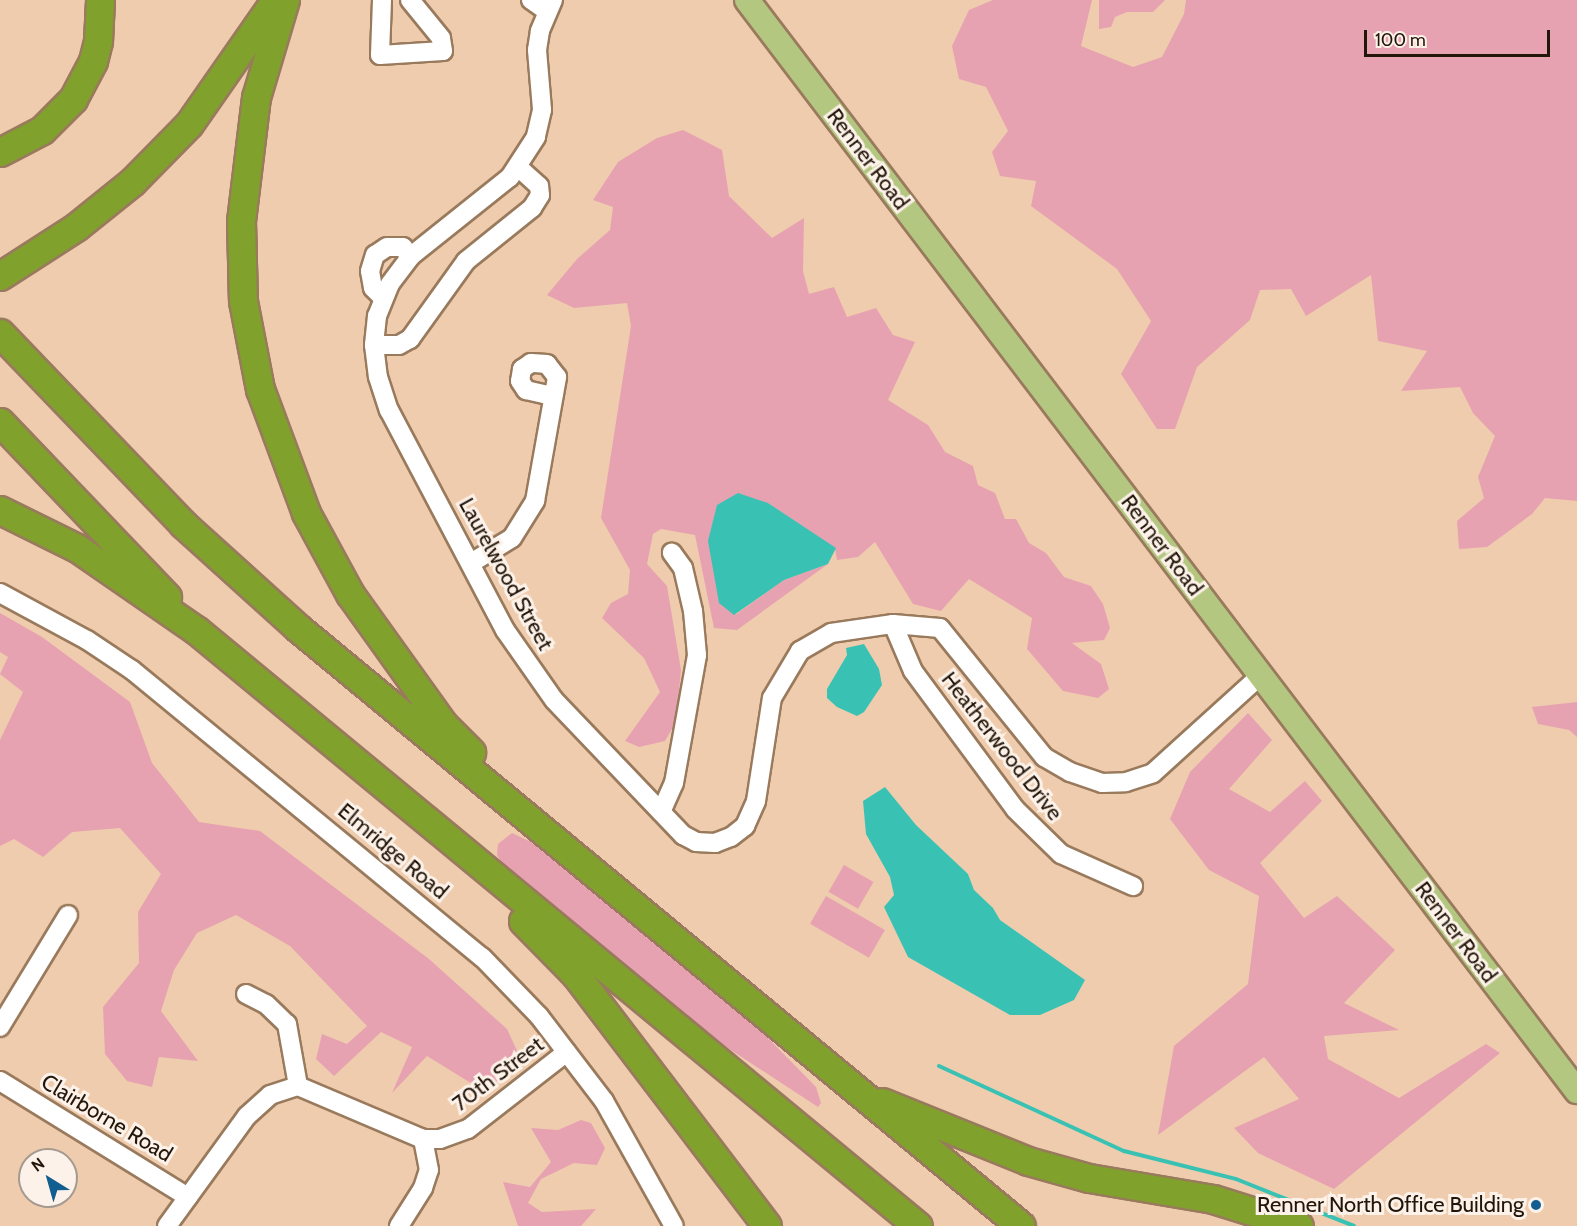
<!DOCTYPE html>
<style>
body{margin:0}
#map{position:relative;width:1577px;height:1226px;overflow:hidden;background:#efccad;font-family:Cabin,sans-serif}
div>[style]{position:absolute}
.green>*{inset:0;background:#e7a2b1;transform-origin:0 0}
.water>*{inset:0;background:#39c2b3}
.stream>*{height:4px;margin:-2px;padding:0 2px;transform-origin:2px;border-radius:2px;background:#39c2b3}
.roads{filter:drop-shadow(2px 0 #997a5d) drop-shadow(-2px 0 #997a5d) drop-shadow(0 2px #997a5d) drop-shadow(0 -2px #997a5d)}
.minor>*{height:18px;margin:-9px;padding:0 9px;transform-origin:9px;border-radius:9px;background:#fff}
.major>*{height:24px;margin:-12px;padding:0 12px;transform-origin:12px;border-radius:12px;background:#b3c780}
.highway>*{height:27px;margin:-13.5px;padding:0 13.5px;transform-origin:13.5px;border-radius:13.5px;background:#80a22c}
.dots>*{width:16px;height:16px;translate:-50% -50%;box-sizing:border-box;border:3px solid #fdf2e9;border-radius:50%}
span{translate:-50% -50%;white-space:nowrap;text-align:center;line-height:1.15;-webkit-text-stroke:6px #fdf2e9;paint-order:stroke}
.street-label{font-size:22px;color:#22160a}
.poi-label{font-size:22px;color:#22160a}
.right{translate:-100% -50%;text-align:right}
.north{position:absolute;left:18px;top:1148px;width:60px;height:60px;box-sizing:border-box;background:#fdf2e9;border:2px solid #a59a90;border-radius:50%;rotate:323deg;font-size:16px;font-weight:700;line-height:24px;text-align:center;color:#22160a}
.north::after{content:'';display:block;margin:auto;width:21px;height:27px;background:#125e91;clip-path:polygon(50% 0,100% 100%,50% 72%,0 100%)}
.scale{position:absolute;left:1364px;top:30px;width:186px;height:27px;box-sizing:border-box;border:3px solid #22160a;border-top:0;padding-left:8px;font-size:18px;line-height:21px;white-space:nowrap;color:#22160a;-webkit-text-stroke:4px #fdf2e9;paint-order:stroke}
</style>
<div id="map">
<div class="green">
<div style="clip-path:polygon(993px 0,1092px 0,1081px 46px,1133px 67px,1162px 57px,1184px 14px,1186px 0,1577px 0,1577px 501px,1545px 498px,1532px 514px,1487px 547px,1459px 549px,1457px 521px,1484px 498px,1478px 477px,1495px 436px,1473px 413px,1460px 387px,1401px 391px,1427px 351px,1378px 341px,1371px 275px,1306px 316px,1291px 289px,1260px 290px,1250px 320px,1197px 367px,1175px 429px,1157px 429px,1121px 374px,1151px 321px,1117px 269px,1031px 206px,1036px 181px,1000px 176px,992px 152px,1008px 131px,986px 87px,959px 79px,952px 46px,969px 10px)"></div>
<div style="clip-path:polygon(1099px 0,1165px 0,1153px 12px,1127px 12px,1115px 17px,1111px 27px,1099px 29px)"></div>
<div style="clip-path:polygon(683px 130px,722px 150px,729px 196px,772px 238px,804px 218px,803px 271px,809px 294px,834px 287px,847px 317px,876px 308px,893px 335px,915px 342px,888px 400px,928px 425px,945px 452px,973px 466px,978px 485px,995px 493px,1005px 519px,1016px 519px,1029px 543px,1046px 553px,1064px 577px,1091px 586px,1103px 604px,1110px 628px,1104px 640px,1072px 643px,1101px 664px,1109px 689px,1098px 698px,1063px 691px,1027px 649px,1032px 618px,969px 579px,941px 611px,913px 604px,875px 542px,858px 557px,837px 560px,835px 549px,768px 503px,735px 615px,784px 580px,828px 564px,737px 630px,714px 628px,695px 535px,661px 529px,653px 534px,647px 564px,667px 586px,681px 670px,676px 722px,665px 741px,639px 747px,625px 741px,660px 692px,644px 658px,602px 618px,611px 603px,628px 594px,630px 570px,601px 518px,631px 326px,627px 303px,574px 308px,547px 295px,577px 259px,610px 230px,613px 207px,593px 200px,618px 162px,657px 138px)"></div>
<div style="clip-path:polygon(0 613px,42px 637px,130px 702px,152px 763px,199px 822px,260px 831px,429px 959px,507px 1029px,519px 1055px,487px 1093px,427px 1056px,392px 1093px,412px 1047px,381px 1032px,334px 1076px,316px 1059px,322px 1034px,347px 1044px,367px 1026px,290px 946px,236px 915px,197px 933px,174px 970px,161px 1011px,198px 1061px,159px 1057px,152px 1087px,127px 1081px,105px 1054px,103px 1007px,139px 963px,138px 912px,161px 874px,120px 828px,72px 832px,43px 857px,14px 839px,0 846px,0 740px,23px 692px,0 674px,8px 657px,0 652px)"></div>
<div style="clip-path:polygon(1577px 702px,1577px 737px,1569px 730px,1538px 724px,1532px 707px)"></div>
<div style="clip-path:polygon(1248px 713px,1272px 740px,1229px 789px,1270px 812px,1305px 781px,1322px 801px,1260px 863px,1304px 918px,1337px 896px,1395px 950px,1344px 1003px,1399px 1030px,1324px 1036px,1328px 1059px,1399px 1098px,1486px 1044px,1500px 1053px,1334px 1189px,1258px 1153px,1234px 1128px,1299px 1099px,1264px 1057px,1158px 1135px,1174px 1046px,1248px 984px,1259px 896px,1209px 870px,1170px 819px,1190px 772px)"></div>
<div style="clip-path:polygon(512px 833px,531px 842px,767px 1037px,816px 1087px,821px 1103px,818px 1107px,705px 1033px,503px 865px,497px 855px,498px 844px)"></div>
<div style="left:844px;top:865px;width:34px;height:31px;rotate:30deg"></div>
<div style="left:826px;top:896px;width:68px;height:32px;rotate:30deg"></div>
<div style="clip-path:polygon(581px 1120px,591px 1123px,605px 1148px,597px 1165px,574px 1163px,541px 1179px,528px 1203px,542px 1212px,596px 1209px,581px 1226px,518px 1226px,503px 1182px,530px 1187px,551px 1162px,531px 1128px,558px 1130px)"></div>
</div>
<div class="water">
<div style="clip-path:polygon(738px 493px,768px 503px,836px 548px,828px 564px,784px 580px,734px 615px,719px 603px,708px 541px,717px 505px)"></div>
<div style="clip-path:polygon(864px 644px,879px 669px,882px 685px,864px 712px,857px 716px,837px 707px,827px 698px,827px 689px,847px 655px,846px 648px)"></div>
<div style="clip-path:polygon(885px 787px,916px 825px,968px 874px,974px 890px,993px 908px,1000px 920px,1085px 980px,1074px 1000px,1040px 1015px,1010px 1015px,908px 957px,884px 907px,894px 895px,890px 877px,866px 834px,863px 801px)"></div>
</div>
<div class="stream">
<div style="left:939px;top:1066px;width:204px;rotate:24.7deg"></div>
<div style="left:1124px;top:1151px;width:115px;rotate:14deg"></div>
<div style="left:1236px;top:1179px;width:127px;rotate:21.7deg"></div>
</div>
<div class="roads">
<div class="minor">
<div style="left:382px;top:0;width:55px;rotate:92.1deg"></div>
<div style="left:380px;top:55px;width:63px;rotate:-3.6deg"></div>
<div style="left:443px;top:51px;width:13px;rotate:-99deg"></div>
<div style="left:441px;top:38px;width:49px;rotate:-129.2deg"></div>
<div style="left:531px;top:0;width:19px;rotate:35deg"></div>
<div style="left:553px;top:0;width:34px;rotate:113deg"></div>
<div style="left:540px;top:31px;width:19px;rotate:99deg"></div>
<div style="left:537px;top:50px;width:60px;rotate:85.2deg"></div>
<div style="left:542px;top:110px;width:28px;rotate:103deg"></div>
<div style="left:536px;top:137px;width:48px;rotate:123deg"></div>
<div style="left:510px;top:177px;width:127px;rotate:141.4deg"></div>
<div style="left:411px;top:256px;width:35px;rotate:127deg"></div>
<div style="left:390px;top:284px;width:35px;rotate:112deg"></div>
<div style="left:377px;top:316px;width:29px;rotate:96deg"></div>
<div style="left:374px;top:345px;width:32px;rotate:83deg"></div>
<div style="left:378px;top:377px;width:35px;rotate:72deg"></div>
<div style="left:389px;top:410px;width:249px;rotate:62.2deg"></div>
<div style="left:505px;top:630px;width:85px;rotate:55deg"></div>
<div style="left:554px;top:700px;width:187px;rotate:46.3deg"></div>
<div style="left:683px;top:835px;width:15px;rotate:28deg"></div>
<div style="left:696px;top:842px;width:19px;rotate:3deg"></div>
<div style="left:715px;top:843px;width:17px;rotate:-21deg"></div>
<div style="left:731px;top:837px;width:18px;rotate:-38deg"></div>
<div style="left:745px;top:826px;width:27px;rotate:-66deg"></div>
<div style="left:756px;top:801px;width:104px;rotate:-81.2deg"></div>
<div style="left:772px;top:698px;width:55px;rotate:-59.2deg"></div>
<div style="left:800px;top:651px;width:36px;rotate:-30deg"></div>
<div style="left:831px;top:633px;width:63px;rotate:-8.3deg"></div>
<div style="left:893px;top:624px;width:47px;rotate:4.9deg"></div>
<div style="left:940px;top:628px;width:166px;rotate:51.1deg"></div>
<div style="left:1044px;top:757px;width:30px;rotate:30deg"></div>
<div style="left:1070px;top:772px;width:34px;rotate:19deg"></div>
<div style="left:1102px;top:783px;width:24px;rotate:-2deg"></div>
<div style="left:1126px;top:782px;width:28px;rotate:-18deg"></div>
<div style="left:1153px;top:773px;width:146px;rotate:-42.2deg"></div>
<div style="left:383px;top:298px;width:14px;rotate:-135deg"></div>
<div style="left:373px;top:288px;width:17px;rotate:-100deg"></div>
<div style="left:370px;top:271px;width:17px;rotate:-73deg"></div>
<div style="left:375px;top:255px;width:14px;rotate:-34deg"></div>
<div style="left:387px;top:247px;width:16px"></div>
<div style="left:403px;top:247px;width:12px;rotate:55deg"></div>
<div style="left:374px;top:345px;width:25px"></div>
<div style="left:399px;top:345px;width:13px;rotate:-29deg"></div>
<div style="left:410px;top:339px;width:96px;rotate:-54.3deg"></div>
<div style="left:466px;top:261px;width:85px;rotate:-38.8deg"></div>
<div style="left:532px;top:208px;width:15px;rotate:-58deg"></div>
<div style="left:540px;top:195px;width:9px;rotate:-96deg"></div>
<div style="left:539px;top:186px;width:27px;rotate:-138deg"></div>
<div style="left:471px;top:563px;width:48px;rotate:-31.4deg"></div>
<div style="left:512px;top:538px;width:44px;rotate:-58.1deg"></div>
<div style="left:535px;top:501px;width:126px;rotate:-79.9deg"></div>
<div style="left:557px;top:377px;width:16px;rotate:-128deg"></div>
<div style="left:547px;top:364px;width:16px;rotate:-176deg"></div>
<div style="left:531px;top:363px;width:11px;rotate:146deg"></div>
<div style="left:522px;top:369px;width:12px;rotate:99deg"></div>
<div style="left:520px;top:381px;width:11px;rotate:56deg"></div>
<div style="left:526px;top:390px;width:28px;rotate:13deg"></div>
<div style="left:0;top:593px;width:99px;rotate:28.4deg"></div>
<div style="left:87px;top:640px;width:54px;rotate:33.7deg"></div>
<div style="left:132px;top:670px;width:453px;rotate:39.4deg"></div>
<div style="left:482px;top:957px;width:82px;rotate:46deg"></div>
<div style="left:539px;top:1016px;width:107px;rotate:52.6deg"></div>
<div style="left:604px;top:1101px;width:143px;rotate:60.8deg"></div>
<div style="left:893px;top:624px;width:51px;rotate:66.9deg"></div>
<div style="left:913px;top:671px;width:172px;rotate:53.5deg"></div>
<div style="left:1015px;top:809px;width:64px;rotate:44.4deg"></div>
<div style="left:1061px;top:854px;width:79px;rotate:24deg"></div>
<div style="left:661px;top:812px;width:32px;rotate:-66deg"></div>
<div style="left:674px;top:783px;width:130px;rotate:-79.8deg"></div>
<div style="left:697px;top:655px;width:44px;rotate:-95.2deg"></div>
<div style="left:693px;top:611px;width:44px;rotate:-103.1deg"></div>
<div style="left:683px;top:568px;width:19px;rotate:-126deg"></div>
<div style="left:246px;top:994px;width:22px;rotate:27deg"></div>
<div style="left:266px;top:1004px;width:29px;rotate:44deg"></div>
<div style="left:287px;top:1024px;width:63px;rotate:79.9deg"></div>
<div style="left:0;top:1027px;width:131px;rotate:-58.7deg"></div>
<div style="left:0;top:1081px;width:221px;rotate:31.7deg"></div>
<div style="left:167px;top:1226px;width:136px;rotate:-54deg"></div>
<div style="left:247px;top:1116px;width:31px;rotate:-42deg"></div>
<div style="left:270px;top:1095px;width:29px;rotate:-18deg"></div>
<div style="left:298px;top:1086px;width:136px;rotate:23deg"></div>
<div style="left:423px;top:1139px;width:17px"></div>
<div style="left:440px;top:1139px;width:30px;rotate:-20deg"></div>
<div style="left:468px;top:1129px;width:125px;rotate:-37.9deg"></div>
<div style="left:399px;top:1226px;width:45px;rotate:-57.7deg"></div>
<div style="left:423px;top:1188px;width:19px;rotate:-72deg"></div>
<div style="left:429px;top:1170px;width:32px;rotate:-101deg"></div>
</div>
<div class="major">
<div style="left:747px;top:0;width:1371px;rotate:52.74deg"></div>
</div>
<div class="highway">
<div style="left:285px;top:0;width:101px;rotate:106.6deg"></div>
<div style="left:256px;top:97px;width:125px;rotate:96.9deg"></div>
<div style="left:241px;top:221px;width:80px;rotate:88.6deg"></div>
<div style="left:243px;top:301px;width:90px;rotate:79.1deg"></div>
<div style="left:260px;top:389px;width:132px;rotate:69.6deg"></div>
<div style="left:306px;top:513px;width:92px;rotate:61.5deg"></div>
<div style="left:350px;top:594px;width:160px;rotate:54.4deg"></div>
<div style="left:443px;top:724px;width:40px;rotate:45deg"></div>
<div style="left:0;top:152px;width:47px;rotate:-27.6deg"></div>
<div style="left:42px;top:130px;width:44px;rotate:-45deg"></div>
<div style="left:73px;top:99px;width:43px;rotate:-62.2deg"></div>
<div style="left:93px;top:61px;width:21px;rotate:-76deg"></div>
<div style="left:98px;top:41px;width:41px;rotate:-87.2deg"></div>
<div style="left:0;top:276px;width:90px;rotate:-32.8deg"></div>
<div style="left:76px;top:227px;width:72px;rotate:-38.8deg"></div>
<div style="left:132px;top:182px;width:81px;rotate:-45.5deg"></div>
<div style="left:189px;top:124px;width:149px;rotate:-55.1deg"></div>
<div style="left:0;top:333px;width:265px;rotate:46.2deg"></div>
<div style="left:183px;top:524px;width:155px;rotate:42.1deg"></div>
<div style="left:298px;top:628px;width:938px;rotate:39.59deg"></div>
<div style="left:0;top:422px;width:242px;rotate:46.3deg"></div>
<div style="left:0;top:510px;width:86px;rotate:26.3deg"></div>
<div style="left:77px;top:548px;width:145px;rotate:34.6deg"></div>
<div style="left:196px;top:630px;width:936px;rotate:39.54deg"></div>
<div style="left:523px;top:921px;width:76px;rotate:45.5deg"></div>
<div style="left:576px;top:975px;width:315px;rotate:52.7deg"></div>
<div style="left:882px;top:1102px;width:157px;rotate:22deg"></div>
<div style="left:1028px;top:1161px;width:63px;rotate:15.6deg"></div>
<div style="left:1089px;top:1178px;width:126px;rotate:9.6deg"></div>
<div style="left:1213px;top:1199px;width:90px;rotate:17.4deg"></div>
</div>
</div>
<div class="dots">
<div style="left:1536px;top:1205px;background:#125e91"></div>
</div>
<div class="street-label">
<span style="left:868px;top:159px;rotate:53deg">Renner Road</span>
<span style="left:1162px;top:545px;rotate:53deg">Renner Road</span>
<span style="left:506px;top:574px;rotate:61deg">Laurelwood Street</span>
<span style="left:1002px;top:746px;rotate:52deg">Heatherwood Drive</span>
<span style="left:393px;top:851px;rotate:40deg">Elmridge Road</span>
<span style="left:1456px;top:932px;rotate:53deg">Renner Road</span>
<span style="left:498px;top:1074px;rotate:-37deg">70th Street</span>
<span style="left:107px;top:1118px;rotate:31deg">Clairborne Road</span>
</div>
<div class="poi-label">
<span class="right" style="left:1524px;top:1205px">Renner North Office Building</span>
</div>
<div class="north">N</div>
<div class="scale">100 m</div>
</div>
